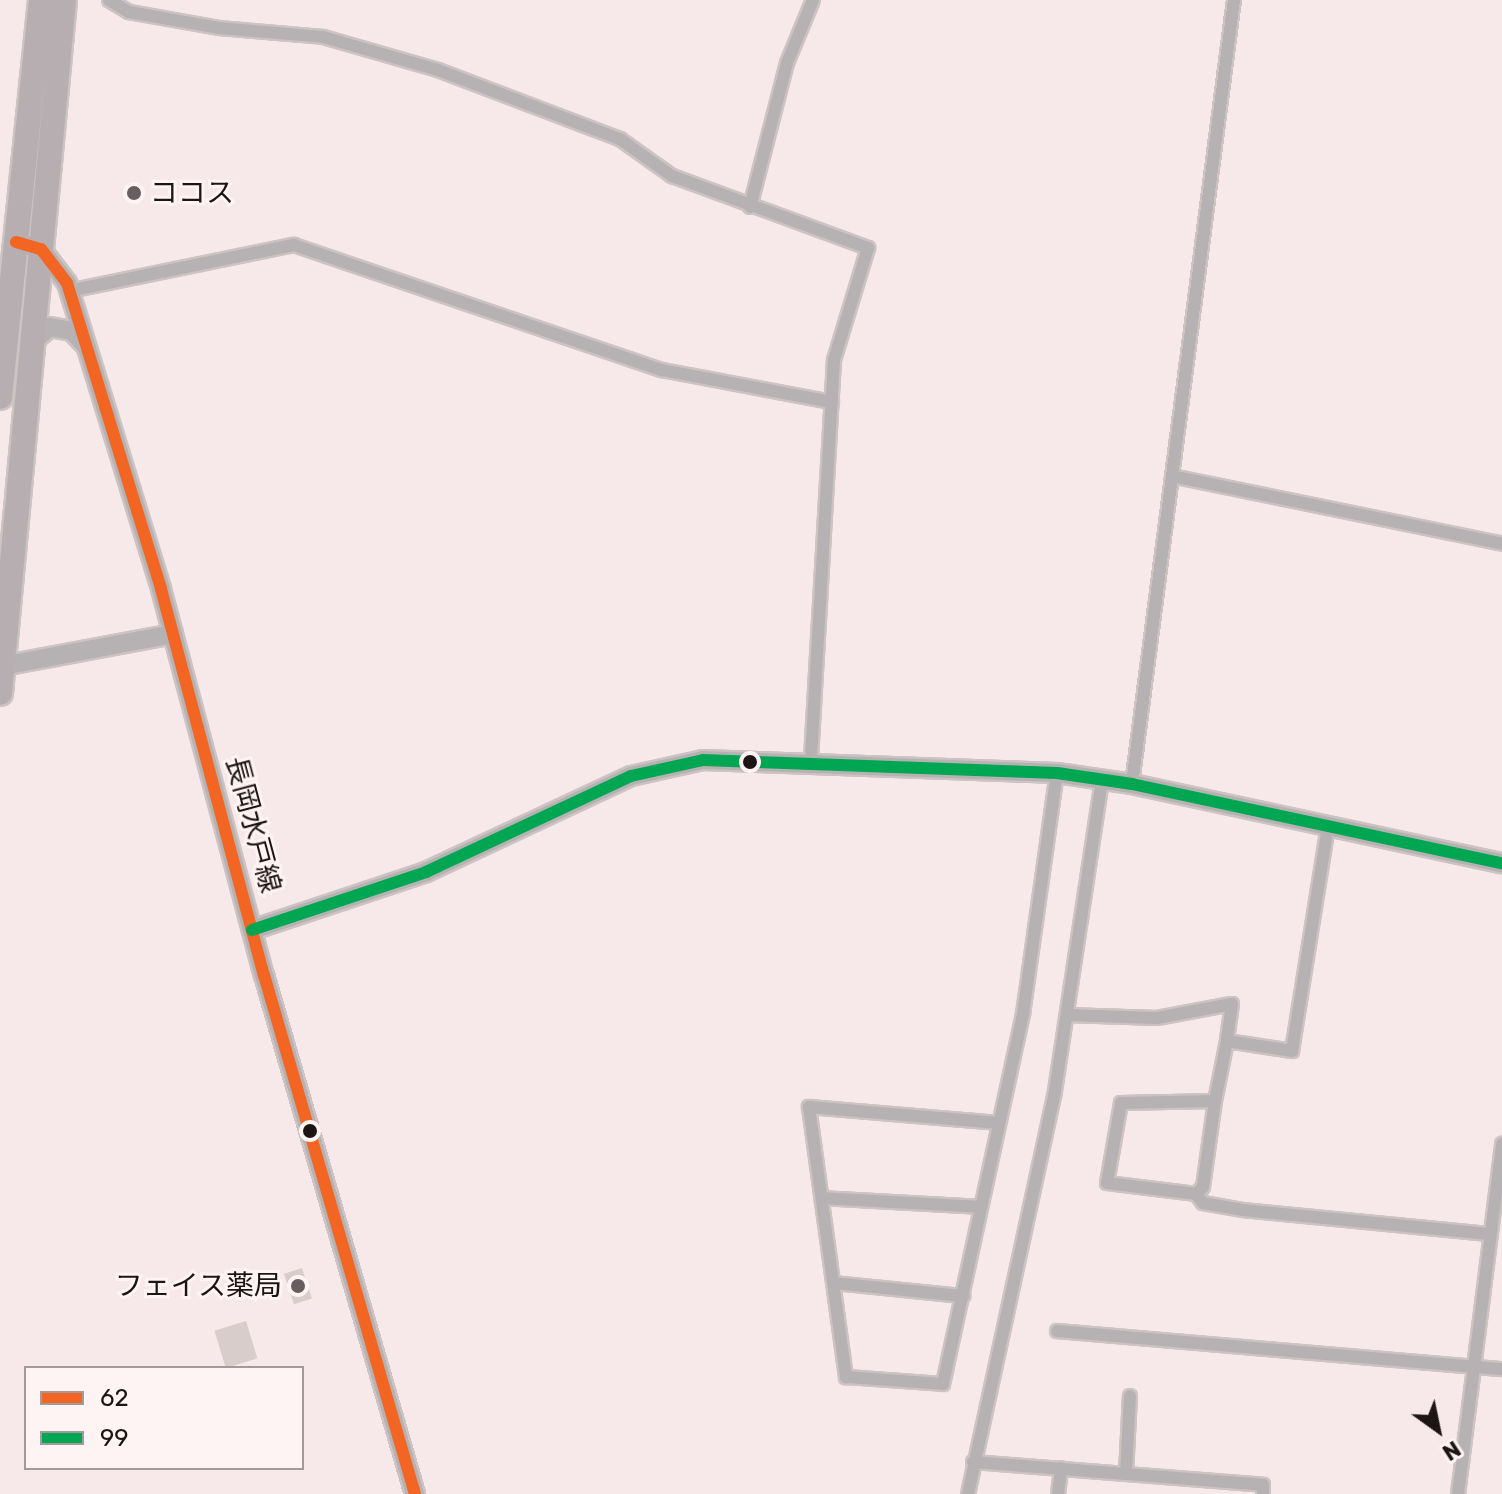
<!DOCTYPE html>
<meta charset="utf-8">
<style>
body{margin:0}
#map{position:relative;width:1502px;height:1494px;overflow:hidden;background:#f7e8e9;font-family:Rubik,"Noto Sans JP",sans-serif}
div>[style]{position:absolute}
.building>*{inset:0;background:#d8cdcb;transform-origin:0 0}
.roads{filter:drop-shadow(2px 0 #cec3c3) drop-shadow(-2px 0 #cec3c3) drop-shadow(0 2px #cec3c3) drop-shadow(0 -2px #cec3c3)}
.street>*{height:12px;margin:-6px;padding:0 6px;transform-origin:6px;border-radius:6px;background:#b6b1b3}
.secondary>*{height:18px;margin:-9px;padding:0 9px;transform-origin:9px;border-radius:9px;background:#b6b1b2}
.highway>*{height:24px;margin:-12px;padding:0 12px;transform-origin:12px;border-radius:12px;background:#b6aeb0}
.bus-1>*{height:12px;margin:-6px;padding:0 6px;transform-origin:6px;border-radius:6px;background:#f26522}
.bus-2>*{height:12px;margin:-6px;padding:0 6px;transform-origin:6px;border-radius:6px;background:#00a651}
.dots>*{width:22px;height:22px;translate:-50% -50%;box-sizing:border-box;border:4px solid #fff4f4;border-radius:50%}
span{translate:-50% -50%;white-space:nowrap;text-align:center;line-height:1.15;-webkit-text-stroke:6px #fff4f4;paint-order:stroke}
.poi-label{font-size:28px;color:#1d1414}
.left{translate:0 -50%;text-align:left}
.right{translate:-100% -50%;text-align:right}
.street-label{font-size:28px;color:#1d1414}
.legend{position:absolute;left:24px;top:1366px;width:280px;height:104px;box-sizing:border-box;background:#fff4f4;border:2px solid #a59a9a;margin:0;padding:10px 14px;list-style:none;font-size:24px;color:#1d1414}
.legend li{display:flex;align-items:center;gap:16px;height:40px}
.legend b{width:40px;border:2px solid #a59a9a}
.north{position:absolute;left:1398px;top:1390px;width:80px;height:80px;-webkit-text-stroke:6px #fff4f4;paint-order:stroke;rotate:147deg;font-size:22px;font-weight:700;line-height:32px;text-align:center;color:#1d1414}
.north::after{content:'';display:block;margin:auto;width:28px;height:36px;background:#1d1414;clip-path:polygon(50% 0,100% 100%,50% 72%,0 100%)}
</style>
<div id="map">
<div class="building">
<div style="left:302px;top:1268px;width:32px;height:19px;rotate:72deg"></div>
<div style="left:246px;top:1321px;width:39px;height:33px;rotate:73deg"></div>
</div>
<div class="roads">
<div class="street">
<div style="left:109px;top:0;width:23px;rotate:31deg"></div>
<div style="left:129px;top:12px;width:91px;rotate:10.1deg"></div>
<div style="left:219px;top:28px;width:104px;rotate:4.9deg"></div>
<div style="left:323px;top:37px;width:120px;rotate:16deg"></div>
<div style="left:438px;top:70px;width:195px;rotate:20.8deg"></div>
<div style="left:620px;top:139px;width:64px;rotate:35.4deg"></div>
<div style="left:672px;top:176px;width:209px;rotate:20.2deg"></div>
<div style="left:868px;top:248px;width:117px;rotate:106.9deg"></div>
<div style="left:834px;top:360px;width:404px;rotate:93.3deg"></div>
<div style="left:750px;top:207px;width:149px;rotate:-75.6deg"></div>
<div style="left:787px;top:63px;width:68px;rotate:-67.6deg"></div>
<div style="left:69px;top:291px;width:230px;rotate:-11.6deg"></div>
<div style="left:294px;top:245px;width:389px;rotate:18.8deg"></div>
<div style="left:662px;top:370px;width:173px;rotate:10.7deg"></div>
<div style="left:1172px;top:476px;width:337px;rotate:11.6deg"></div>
<div style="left:1132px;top:784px;width:791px;rotate:-82.59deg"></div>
<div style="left:1067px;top:1015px;width:90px;rotate:1.9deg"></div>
<div style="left:1157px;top:1018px;width:76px;rotate:-10.6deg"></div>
<div style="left:1232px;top:1004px;width:37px;rotate:98deg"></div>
<div style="left:1227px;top:1041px;width:66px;rotate:8.7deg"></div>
<div style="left:1292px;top:1051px;width:228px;rotate:-80.9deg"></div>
<div style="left:1215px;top:1101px;width:61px;rotate:-78.7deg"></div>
<div style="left:999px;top:1123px;width:191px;rotate:-175.2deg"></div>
<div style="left:809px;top:1107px;width:273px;rotate:82.2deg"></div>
<div style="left:846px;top:1377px;width:97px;rotate:4.1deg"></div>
<div style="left:943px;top:1384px;width:379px;rotate:-77.8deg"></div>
<div style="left:1023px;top:1014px;width:243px;rotate:-82deg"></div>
<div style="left:1196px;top:1194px;width:10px;rotate:-45deg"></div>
<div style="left:1203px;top:1187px;width:87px;rotate:-82.1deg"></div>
<div style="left:1215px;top:1101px;width:94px;rotate:178.8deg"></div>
<div style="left:1121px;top:1103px;width:81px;rotate:99.9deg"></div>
<div style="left:1107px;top:1183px;width:90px;rotate:7deg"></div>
<div style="left:1196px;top:1194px;width:11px;rotate:52deg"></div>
<div style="left:1203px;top:1203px;width:41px;rotate:9.9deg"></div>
<div style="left:1243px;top:1210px;width:246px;rotate:5.6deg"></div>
<div style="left:822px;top:1198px;width:159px;rotate:3.2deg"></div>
<div style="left:834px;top:1283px;width:130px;rotate:5.8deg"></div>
<div style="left:1057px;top:1331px;width:447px;rotate:4.9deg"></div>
<div style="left:973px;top:1462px;width:291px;rotate:4.5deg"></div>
<div style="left:1263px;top:1485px;width:9px;rotate:90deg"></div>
<div style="left:1126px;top:1474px;width:78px;rotate:-87.1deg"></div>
<div style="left:968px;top:1494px;width:412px;rotate:-77.8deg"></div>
<div style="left:1055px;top:1091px;width:315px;rotate:-81.4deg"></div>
<div style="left:1058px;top:1494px;width:26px;rotate:-83deg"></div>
<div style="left:1458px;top:1494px;width:353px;rotate:-82.8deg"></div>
</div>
<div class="secondary">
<div style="left:16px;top:242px;width:26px;rotate:16deg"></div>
<div style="left:41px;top:249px;width:43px;rotate:52.6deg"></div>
<div style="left:67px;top:283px;width:320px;rotate:72.9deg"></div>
<div style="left:161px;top:589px;width:400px;rotate:75.1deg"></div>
<div style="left:264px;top:975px;width:541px;rotate:73.78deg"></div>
<div style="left:32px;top:342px;width:23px;rotate:-40deg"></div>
<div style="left:50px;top:327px;width:22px;rotate:10deg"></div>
<div style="left:72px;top:331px;width:18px;rotate:47deg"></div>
<div style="left:2px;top:666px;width:174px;rotate:-10.6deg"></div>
<div style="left:252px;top:930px;width:183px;rotate:-18.4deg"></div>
<div style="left:426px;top:872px;width:226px;rotate:-25.1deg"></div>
<div style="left:631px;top:776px;width:74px;rotate:-12.5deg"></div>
<div style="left:703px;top:760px;width:354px;rotate:2.1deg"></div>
<div style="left:1057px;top:773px;width:76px;rotate:8.3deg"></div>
<div style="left:1132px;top:784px;width:378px;rotate:12.1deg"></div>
</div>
<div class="highway">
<div style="left:0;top:397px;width:399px;rotate:-84.1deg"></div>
<div style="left:0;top:693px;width:696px;rotate:-84.72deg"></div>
</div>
</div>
<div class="bus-1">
<div style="left:16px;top:242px;width:26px;rotate:16deg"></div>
<div style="left:41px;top:249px;width:43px;rotate:52.6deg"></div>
<div style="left:67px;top:283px;width:320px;rotate:72.9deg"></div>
<div style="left:161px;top:589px;width:400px;rotate:75.1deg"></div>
<div style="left:264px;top:975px;width:541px;rotate:73.78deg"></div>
</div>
<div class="bus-2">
<div style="left:252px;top:930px;width:183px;rotate:-18.4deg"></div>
<div style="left:426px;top:872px;width:226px;rotate:-25.1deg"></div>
<div style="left:631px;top:776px;width:74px;rotate:-12.5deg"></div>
<div style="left:703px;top:760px;width:354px;rotate:2.1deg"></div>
<div style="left:1057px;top:773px;width:76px;rotate:8.3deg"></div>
<div style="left:1132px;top:784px;width:378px;rotate:12.1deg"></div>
</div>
<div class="dots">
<div style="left:134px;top:193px;background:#695e5f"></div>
<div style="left:750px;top:762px;background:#1d1414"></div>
<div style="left:310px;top:1131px;background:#1d1414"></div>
<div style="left:298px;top:1286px;background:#695e5f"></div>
</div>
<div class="poi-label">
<span class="left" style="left:150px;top:193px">ココス</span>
<span class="right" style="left:282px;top:1286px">フェイス薬局</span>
</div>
<div class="street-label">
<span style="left:253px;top:825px;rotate:75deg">長岡水戸線</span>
</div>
<ul class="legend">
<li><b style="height:10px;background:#f26522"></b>62</li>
<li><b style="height:10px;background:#00a651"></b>99</li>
</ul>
<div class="north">N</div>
</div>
